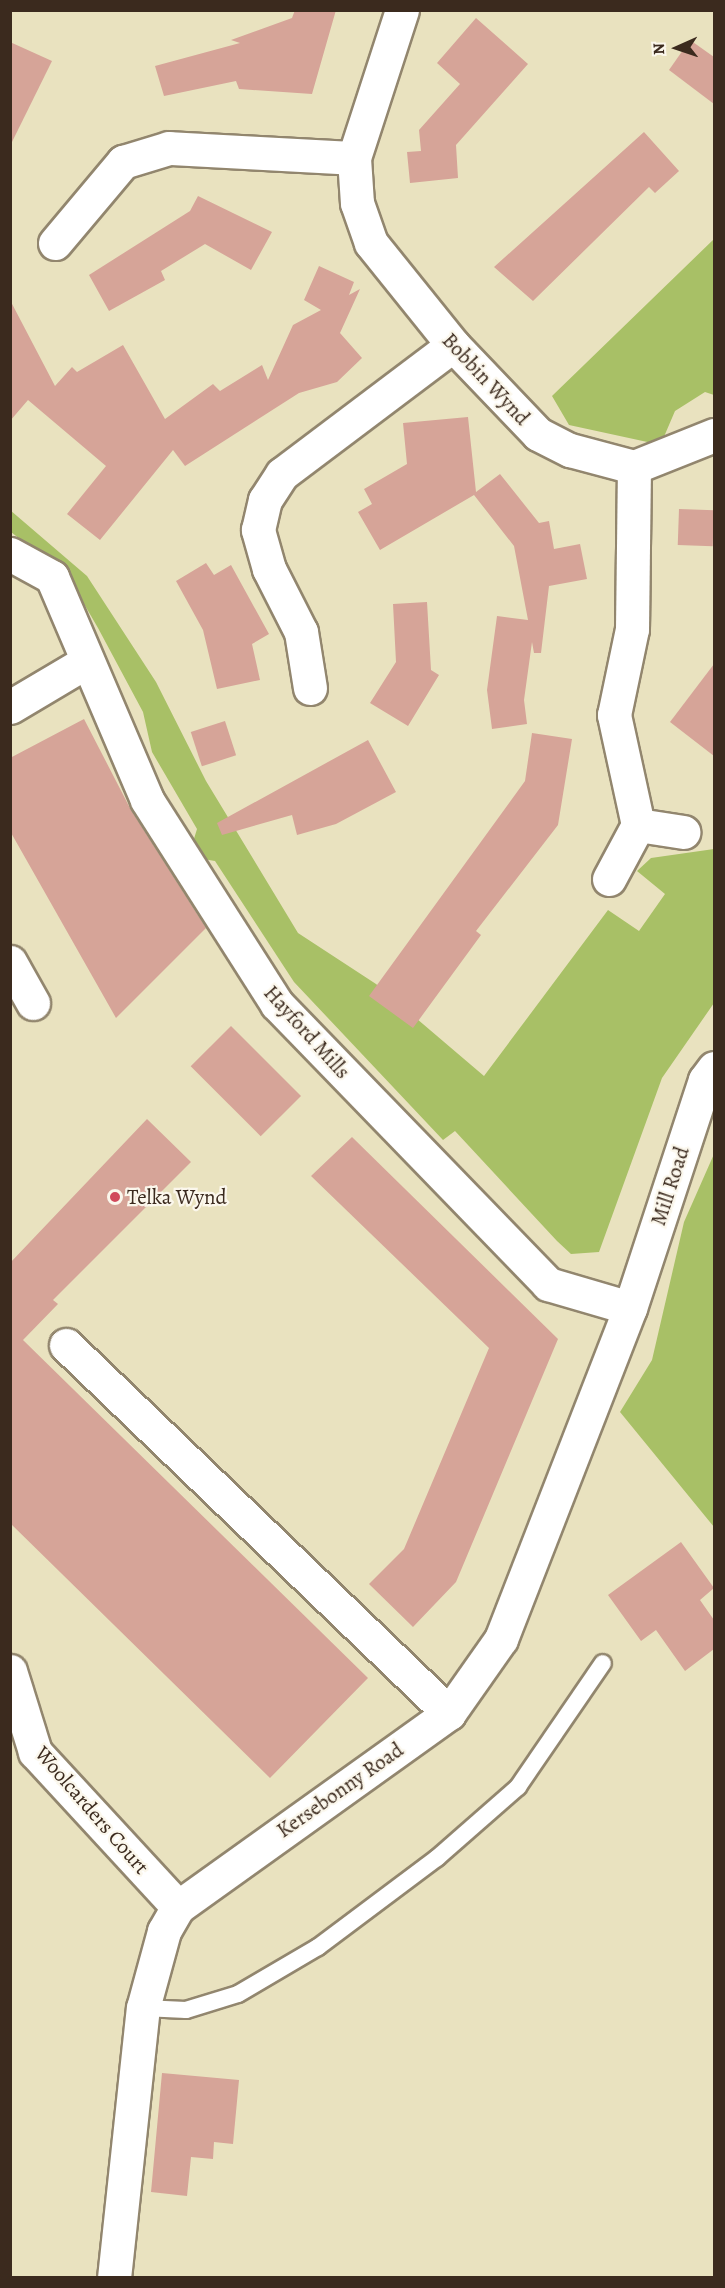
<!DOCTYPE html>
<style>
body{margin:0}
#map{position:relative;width:725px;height:2288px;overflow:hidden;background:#e9e2bf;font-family:Alegreya,serif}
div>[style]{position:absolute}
.green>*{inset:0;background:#a8c066}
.building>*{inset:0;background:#d6a498;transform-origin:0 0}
.roads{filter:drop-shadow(2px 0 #92866e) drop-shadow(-2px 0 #92866e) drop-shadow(0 2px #92866e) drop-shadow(0 -2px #92866e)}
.lane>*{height:16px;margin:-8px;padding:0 8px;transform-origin:8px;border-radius:8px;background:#fff}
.street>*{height:33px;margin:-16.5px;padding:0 16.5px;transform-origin:16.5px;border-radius:16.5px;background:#fff}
.dots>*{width:16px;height:16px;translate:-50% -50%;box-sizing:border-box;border:3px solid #fbf7ec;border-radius:50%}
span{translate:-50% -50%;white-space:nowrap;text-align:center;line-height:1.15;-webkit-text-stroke:4.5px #fbf7ec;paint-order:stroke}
.street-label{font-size:21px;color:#3b2a1e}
.poi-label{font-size:21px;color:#3b2a1e}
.left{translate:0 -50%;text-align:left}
.frame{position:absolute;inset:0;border:12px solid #3b2a1e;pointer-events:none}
.north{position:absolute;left:647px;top:18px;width:60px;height:60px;-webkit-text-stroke:4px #fbf7ec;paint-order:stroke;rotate:267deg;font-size:16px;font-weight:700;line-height:24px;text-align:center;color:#3b2a1e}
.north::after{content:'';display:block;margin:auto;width:21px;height:27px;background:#3b2a1e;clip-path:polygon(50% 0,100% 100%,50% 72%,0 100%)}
</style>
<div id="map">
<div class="green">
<div style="clip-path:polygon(714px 239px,714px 395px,705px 392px,675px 411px,663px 439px,652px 443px,569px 425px,552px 396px)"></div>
<div style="clip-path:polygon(10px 510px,87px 576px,156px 682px,206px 781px,298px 933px,376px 984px,484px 1076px,608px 910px,639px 931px,665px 894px,637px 871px,651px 858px,714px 849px,714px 1003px,662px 1078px,599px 1252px,571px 1254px,557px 1241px,455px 1131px,443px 1140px,294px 982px,215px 861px,203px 859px,193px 842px,197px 829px,152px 752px,143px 712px,98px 628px,69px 578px,11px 532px)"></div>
<div style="clip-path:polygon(714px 1154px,714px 1527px,620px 1412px,652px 1360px,684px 1222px)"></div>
</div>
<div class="building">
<div style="clip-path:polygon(295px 10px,336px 10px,312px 94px,239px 89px,236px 81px,164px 96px,155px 66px,240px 43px,231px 40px,292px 18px)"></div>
<div style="clip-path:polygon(476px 18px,528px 64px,456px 145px,458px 178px,410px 183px,407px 152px,421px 151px,419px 130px,460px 84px,437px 63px)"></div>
<div style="clip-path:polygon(690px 40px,714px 57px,714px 104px,669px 70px)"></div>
<div style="clip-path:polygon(10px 42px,52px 61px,10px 146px)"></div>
<div style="clip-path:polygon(644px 132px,679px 171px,655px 193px,649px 187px,533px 301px,494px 267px)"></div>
<div style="clip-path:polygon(198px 196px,272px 232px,251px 270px,205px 244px,161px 271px,165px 280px,109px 311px,89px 275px,190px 211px)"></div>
<div style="clip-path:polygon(319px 266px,354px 282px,349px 295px,360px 289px,340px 333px,362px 358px,337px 382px,299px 393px,185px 466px,173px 450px,100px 540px,67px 514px,106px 466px,28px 400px,10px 421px,10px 300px,55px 386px,72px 367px,77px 372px,123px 345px,165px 419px,213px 384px,220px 391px,262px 365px,268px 380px,293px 325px,321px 310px,304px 300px)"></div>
<div style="clip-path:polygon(468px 417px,476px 492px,500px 474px,539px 523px,549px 521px,554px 549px,580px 544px,587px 579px,549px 586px,541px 653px,534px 653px,532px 642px,524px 700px,527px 724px,492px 729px,487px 690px,497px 616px,528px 620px,514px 546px,474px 495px,380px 550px,358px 512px,372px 504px,364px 489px,407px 464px,403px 423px)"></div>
<div style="left:679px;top:509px;width:35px;height:36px;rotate:2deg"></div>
<div style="clip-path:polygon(206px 563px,214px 575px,231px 565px,269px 634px,252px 644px,260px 680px,217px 689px,203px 630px,176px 581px)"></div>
<div style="clip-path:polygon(427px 602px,431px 670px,439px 675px,408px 726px,370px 703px,396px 662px,393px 604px)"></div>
<div style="clip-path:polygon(714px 664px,714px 756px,670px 722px)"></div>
<div style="clip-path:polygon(84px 719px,131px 810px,206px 928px,116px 1018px,10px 831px,10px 758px)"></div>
<div style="left:225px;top:721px;width:36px;height:36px;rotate:72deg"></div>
<div style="clip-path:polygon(532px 733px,572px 739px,558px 825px,476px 931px,481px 935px,413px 1028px,369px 996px,525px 781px)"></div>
<div style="clip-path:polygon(368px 740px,396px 792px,336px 824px,297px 835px,292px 815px,222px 835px,217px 823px)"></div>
<div style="left:231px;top:1026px;width:99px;height:57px;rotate:45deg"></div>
<div style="clip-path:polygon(147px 1119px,191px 1162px,53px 1300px,58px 1304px,23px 1340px,368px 1678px,270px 1778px,10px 1523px,10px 1263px)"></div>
<div style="clip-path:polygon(352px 1137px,558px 1339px,456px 1582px,413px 1627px,369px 1584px,404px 1549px,489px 1348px,311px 1176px)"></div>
<div style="clip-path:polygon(681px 1542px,714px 1588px,700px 1600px,714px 1620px,714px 1649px,685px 1671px,656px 1630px,641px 1641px,608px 1595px)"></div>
<div style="clip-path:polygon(162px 2073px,239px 2080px,233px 2144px,214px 2142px,213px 2159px,191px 2157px,187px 2196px,151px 2192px)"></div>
</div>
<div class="roads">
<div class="lane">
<div style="left:143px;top:2008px;width:43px;rotate:2.7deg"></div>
<div style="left:186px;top:2010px;width:54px;rotate:-17.1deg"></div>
<div style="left:238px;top:1994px;width:93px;rotate:-30.4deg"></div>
<div style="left:318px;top:1947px;width:149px;rotate:-36.8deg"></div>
<div style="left:437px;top:1858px;width:108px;rotate:-41.2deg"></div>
<div style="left:518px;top:1787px;width:150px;rotate:-55.6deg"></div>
</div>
<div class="street">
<div style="left:402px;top:10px;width:156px;rotate:108deg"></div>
<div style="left:354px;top:158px;width:45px;rotate:86.2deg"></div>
<div style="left:357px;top:203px;width:42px;rotate:70.7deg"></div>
<div style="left:371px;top:243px;width:131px;rotate:51.2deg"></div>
<div style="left:453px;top:345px;width:123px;rotate:46.3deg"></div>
<div style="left:538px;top:434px;width:36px;rotate:27deg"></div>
<div style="left:570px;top:450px;width:66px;rotate:14.9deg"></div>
<div style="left:634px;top:467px;width:86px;rotate:-21.8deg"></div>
<div style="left:55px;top:243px;width:106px;rotate:-50deg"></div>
<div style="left:123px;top:162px;width:48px;rotate:-16.9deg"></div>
<div style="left:169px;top:148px;width:185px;rotate:3.1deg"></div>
<div style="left:10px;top:554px;width:48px;rotate:28.7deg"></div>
<div style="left:52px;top:577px;width:242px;rotate:66.9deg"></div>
<div style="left:147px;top:800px;width:242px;rotate:57.5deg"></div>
<div style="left:277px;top:1004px;width:390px;rotate:45.9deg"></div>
<div style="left:548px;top:1284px;width:85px;rotate:16.3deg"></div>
<div style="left:310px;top:688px;width:57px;rotate:-99.1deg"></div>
<div style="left:301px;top:632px;width:71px;rotate:-116.9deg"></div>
<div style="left:269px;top:569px;width:41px;rotate:-105.8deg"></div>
<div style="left:258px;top:530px;width:31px;rotate:-77deg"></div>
<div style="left:265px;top:500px;width:31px;rotate:-57deg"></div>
<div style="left:282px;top:474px;width:214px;rotate:-37deg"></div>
<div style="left:10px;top:707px;width:86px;rotate:-30.7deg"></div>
<div style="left:638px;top:825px;width:46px;rotate:8.8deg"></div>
<div style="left:609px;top:879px;width:61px;rotate:-61.8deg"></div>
<div style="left:638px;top:825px;width:113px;rotate:-102.3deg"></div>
<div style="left:614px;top:715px;width:88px;rotate:-78.2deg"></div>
<div style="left:632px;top:629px;width:162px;rotate:-89.3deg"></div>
<div style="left:10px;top:962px;width:47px;rotate:60.7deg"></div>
<div style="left:66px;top:1345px;width:531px;rotate:43.86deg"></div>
<div style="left:10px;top:1671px;width:85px;rotate:72.8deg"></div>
<div style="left:35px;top:1752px;width:211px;rotate:47.3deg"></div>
<div style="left:114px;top:2278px;width:272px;rotate:-83.9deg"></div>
<div style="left:143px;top:2008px;width:80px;rotate:-74.7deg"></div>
<div style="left:164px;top:1931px;width:28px;rotate:-60deg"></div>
<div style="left:178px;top:1907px;width:333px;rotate:-35.6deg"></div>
<div style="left:449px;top:1713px;width:90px;rotate:-54.9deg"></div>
<div style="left:501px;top:1639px;width:355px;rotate:-68.7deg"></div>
<div style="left:630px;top:1308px;width:240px;rotate:-71.8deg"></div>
<div style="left:705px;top:1080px;width:15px;rotate:-53deg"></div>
</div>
</div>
<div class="dots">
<div style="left:115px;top:1197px;background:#d1495b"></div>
</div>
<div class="street-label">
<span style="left:486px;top:379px;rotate:47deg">Bobbin Wynd</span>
<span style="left:307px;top:1032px;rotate:48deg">Hayford Mills</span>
<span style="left:670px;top:1186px;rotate:-72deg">Mill Road</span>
<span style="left:340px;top:1790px;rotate:-35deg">Kersebonny Road</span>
<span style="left:92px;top:1810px;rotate:49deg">Woolcarders Court</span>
</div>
<div class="poi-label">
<span class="left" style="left:127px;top:1197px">Telka Wynd</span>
</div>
<div class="frame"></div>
<div class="north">N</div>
</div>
